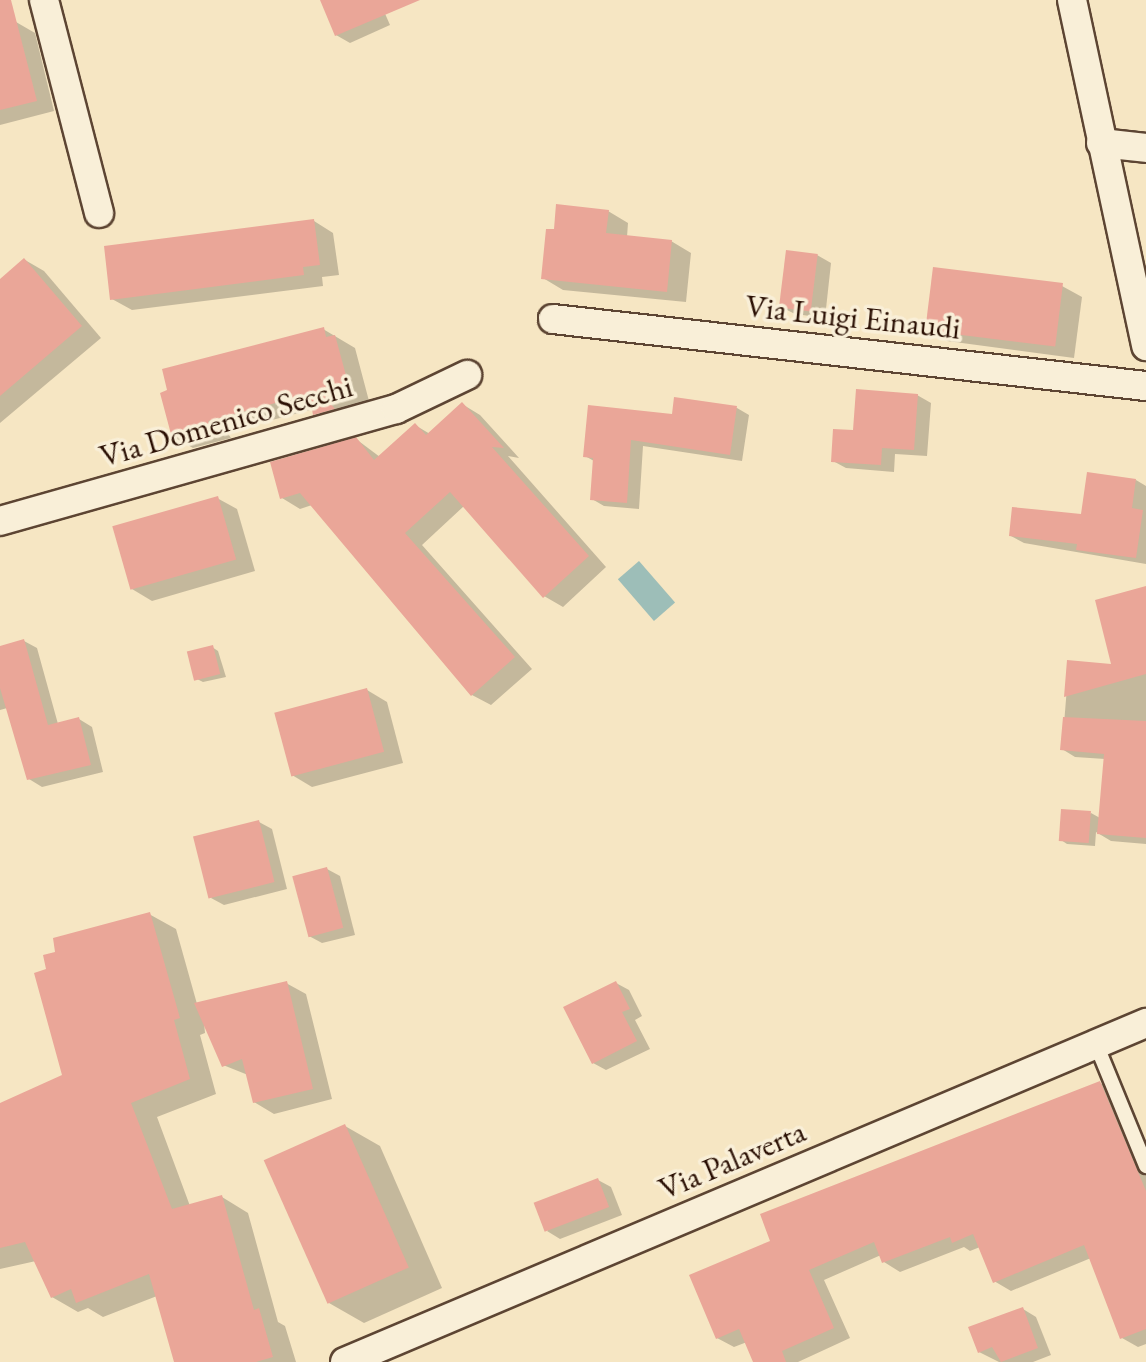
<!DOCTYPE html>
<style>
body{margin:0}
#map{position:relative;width:1146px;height:1362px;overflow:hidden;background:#f6e6c3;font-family:"EB Garamond",serif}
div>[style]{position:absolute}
.water>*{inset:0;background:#9dbeb8;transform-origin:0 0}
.shadow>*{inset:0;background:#0003}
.building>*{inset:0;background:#eaa698;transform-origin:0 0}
.roads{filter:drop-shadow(2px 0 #5d4533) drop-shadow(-2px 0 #5d4533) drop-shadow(0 2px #5d4533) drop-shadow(0 -2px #5d4533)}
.lane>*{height:14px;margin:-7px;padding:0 7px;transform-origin:7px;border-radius:7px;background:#f9efd8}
.street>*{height:28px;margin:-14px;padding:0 14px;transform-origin:14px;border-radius:14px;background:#f9efd8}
span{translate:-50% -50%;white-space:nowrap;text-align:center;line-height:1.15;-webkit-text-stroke:7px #f9efd8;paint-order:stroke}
.street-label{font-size:32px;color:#2a0f03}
</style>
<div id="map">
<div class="water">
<div style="left:639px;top:561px;width:55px;height:28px;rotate:49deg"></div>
</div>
<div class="shadow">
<div style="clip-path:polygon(322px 0,379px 0,390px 25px,350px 43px,336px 35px)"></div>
<div style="clip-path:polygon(16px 22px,35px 33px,54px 111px,0 125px,0 26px)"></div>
<div style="clip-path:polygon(608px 211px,628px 223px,627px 237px,671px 241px,691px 253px,686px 302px,563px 290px,543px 278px,556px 231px)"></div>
<div style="clip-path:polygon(314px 221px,333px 233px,339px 275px,322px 277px,323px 286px,132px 310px,112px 299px)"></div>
<div style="clip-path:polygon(817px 255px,831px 263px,825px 318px,795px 314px,781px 307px)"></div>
<div style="clip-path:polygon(25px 260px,44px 271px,101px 338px,0 423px,0 281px)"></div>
<div style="clip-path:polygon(1062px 286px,1082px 297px,1074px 358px,947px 341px,927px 330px)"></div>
<div style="clip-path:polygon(323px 329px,355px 348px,369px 401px,343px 408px,353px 420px,335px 425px,314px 409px,227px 432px,231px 438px,193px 448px,173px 437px)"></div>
<div style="clip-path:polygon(917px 395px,931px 403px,927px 456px,895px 454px,894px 472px,846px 468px,833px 461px,855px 432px)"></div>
<div style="clip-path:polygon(462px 404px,480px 415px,519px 458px,508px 456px,606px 567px,563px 607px,544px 596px,464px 506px,422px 545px,532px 669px,491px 705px,472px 695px,312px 505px,300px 509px,282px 498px,356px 439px,380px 457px,415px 425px,430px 434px)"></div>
<div style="clip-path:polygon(737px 408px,749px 415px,742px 461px,643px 446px,639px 509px,604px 506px,592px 499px,594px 461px,585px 456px,673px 416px)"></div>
<div style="clip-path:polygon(1136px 480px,1146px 486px,1146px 564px,1024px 543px,1011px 536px,1083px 516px)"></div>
<div style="clip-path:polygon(217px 498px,237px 509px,255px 571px,152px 601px,132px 589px)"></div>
<div style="clip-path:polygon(1146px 591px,1146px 844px,1111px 841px,1096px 832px,1095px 846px,1067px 844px,1061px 840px,1091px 813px,1100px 818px,1105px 759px,1075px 757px,1062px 749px,1069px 662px,1114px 666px)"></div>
<div style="clip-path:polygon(24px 641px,37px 648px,58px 724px,79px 719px,92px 727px,103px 772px,42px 787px,29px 779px,11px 707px,0 710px,0 647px)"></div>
<div style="clip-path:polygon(212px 647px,218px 651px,226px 677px,203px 682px,197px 679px)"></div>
<div style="clip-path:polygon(367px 690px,387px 702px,403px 763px,312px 787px,292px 775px)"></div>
<div style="clip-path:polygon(259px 822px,272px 829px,287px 889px,224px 905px,211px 898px)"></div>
<div style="clip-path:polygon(327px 869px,340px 876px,355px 935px,322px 943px,309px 936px)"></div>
<div style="clip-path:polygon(149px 914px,176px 929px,197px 1004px,286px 983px,306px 994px,332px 1099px,274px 1114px,254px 1102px,248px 1075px,223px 1065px,204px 1022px,205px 1033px,200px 1035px,216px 1094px,157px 1117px,190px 1206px,222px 1197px,248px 1213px,278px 1322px,285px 1326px,296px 1362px,176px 1362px,157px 1296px,103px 1317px,88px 1308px,78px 1312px,52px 1297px,36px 1261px,0 1269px,0 1105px,65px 1076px,48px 970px)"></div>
<div style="clip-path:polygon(616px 983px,629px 990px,642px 1016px,635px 1020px,650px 1049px,606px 1070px,593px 1063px)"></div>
<div style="clip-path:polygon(1100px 1083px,1116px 1092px,1146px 1169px,1146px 1344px,1138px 1347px,1122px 1338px,1091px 1258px,1011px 1291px,994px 1281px,980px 1247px,970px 1251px,964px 1247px,900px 1272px,884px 1262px,881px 1255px,824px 1280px,850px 1338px,798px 1362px,755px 1362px,747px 1342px,734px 1347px,717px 1338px,773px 1242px)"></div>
<div style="clip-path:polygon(345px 1126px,380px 1146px,442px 1288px,364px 1323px,329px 1303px)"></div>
<div style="clip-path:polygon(598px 1180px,611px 1187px,622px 1215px,560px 1239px,547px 1231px)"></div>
<div style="clip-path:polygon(1023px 1309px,1036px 1317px,1051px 1355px,1033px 1362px,999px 1362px,979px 1352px)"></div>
</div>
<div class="building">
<div style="clip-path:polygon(0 0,11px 0,37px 101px,0 110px)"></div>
<div style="clip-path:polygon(320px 0,420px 0,335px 36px)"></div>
<div style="clip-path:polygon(556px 204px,609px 210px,606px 233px,672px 240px,667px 292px,541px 279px,546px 229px,554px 229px)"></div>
<div style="clip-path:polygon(314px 219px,320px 265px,303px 267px,304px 275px,110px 300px,104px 246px)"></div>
<div style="left:786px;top:250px;width:32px;height:58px;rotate:7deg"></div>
<div style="clip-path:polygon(24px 258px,82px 326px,0 396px,0 279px)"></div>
<div style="left:933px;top:267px;width:131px;height:64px;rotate:7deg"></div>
<div style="clip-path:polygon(324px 327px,326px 337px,335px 335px,350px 390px,325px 397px,335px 409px,313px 415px,309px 394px,208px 421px,212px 427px,172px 438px,160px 393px,167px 390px,162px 369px)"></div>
<div style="clip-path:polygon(856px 389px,918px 394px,914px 450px,882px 448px,881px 465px,831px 462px,833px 429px,853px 430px)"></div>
<div style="clip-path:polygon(674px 397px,737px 406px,730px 455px,631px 440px,627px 503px,590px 500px,593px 458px,583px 457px,588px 405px,672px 414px)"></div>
<div style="clip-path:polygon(462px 402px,504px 448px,492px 447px,589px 556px,543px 598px,450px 492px,405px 533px,515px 657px,471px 696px,300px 493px,280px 499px,270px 462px,356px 437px,374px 460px,415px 423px,426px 435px)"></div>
<div style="clip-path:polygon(1087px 472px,1136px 479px,1132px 508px,1143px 510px,1136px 558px,1076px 550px,1077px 544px,1009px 536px,1012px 507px,1081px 514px)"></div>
<div style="left:218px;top:496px;width:66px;height:110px;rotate:74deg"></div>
<div style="clip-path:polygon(1146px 586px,1146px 674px,1064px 697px,1067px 660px,1111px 664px,1095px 600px)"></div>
<div style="clip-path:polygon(24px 639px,48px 725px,79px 717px,91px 765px,27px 780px,0 688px,0 646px)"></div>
<div style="left:213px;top:645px;width:30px;height:27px;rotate:76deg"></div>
<div style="left:367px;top:688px;width:66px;height:96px;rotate:75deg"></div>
<div style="clip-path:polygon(1063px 717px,1146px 721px,1146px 838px,1097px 834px,1104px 754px,1060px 750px)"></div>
<div style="left:1061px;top:809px;width:30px;height:32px;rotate:4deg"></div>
<div style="left:259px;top:820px;width:64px;height:68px;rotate:76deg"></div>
<div style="left:327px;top:867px;width:63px;height:36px;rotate:75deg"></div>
<div style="clip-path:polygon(150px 912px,180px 1018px,174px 1020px,190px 1079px,131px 1103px,172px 1209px,222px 1195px,254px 1310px,259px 1308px,273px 1357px,256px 1362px,174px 1362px,149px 1274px,76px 1303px,71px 1289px,51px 1298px,25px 1242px,0 1248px,0 1103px,62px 1075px,34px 973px,46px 969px,43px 955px,55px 952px,53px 938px)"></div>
<div style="clip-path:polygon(287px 981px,313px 1089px,253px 1103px,242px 1059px,222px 1067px,194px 1003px)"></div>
<div style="clip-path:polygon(616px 981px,630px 1009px,622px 1012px,637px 1041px,592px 1064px,563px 1007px)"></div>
<div style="clip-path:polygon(1100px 1081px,1146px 1191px,1146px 1329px,1120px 1339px,1084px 1245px,993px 1283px,973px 1234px,952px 1243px,950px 1237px,882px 1263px,874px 1242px,809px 1270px,834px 1328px,782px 1351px,786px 1362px,753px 1362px,739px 1329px,716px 1339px,689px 1275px,770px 1241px,760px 1214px)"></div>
<div style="left:345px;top:1124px;width:157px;height:89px;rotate:66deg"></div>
<div style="left:598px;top:1178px;width:31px;height:69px;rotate:69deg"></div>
<div style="clip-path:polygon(1023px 1307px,1038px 1348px,1001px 1362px,992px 1347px,978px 1353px,968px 1327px)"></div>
</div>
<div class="roads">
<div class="lane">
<div style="left:1096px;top:1044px;width:132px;rotate:67.7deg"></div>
</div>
<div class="street">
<div style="left:44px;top:0;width:220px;rotate:75.5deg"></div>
<div style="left:1072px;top:0;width:354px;rotate:77.9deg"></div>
<div style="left:1101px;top:143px;width:45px;rotate:6.3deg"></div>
<div style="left:553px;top:319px;width:597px;rotate:6.45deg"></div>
<div style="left:0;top:521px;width:412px;rotate:-15.8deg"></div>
<div style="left:396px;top:409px;width:79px;rotate:-25.6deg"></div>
<div style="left:345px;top:1362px;width:870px;rotate:-22.94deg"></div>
</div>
</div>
<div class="street-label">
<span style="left:853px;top:317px;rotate:6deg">Via Luigi Einaudi</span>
<span style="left:226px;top:421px;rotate:-16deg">Via Domenico Secchi</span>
<span style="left:732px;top:1160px;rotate:-23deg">Via Palaverta</span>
</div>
</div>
